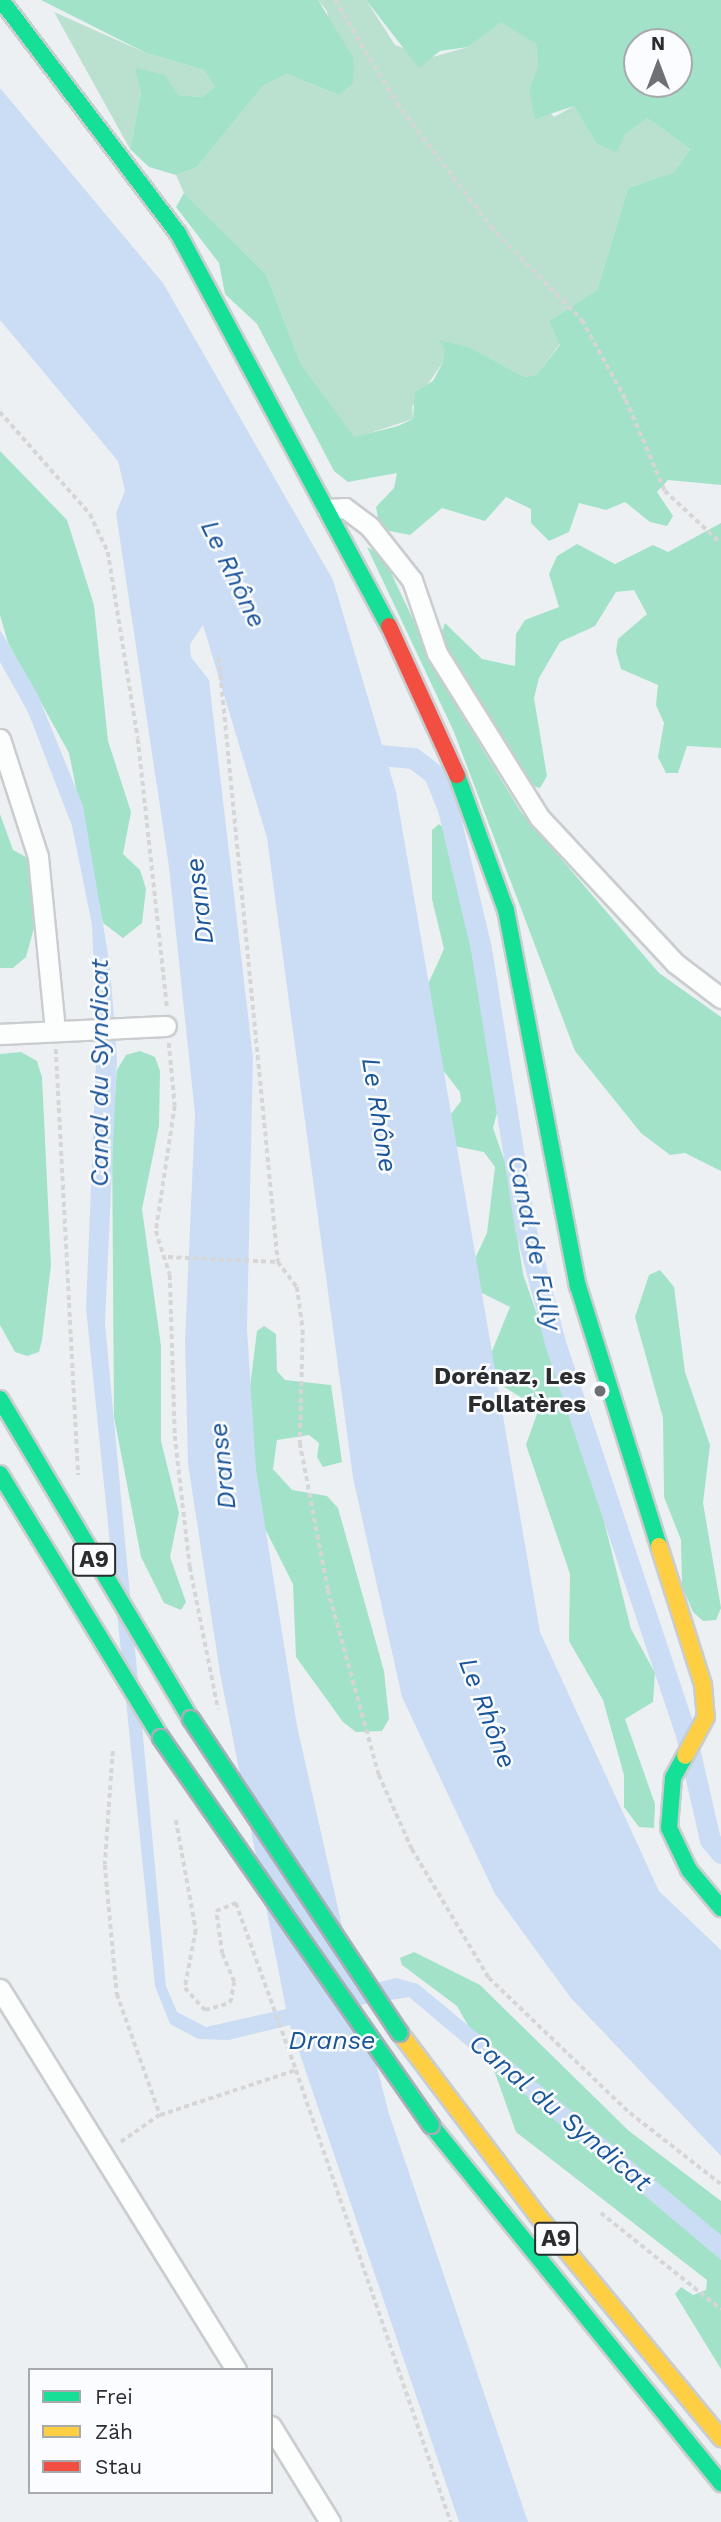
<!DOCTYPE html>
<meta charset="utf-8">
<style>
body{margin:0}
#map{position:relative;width:721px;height:2522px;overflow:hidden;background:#edf0f3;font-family:"Work Sans",sans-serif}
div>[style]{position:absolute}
.green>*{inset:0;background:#bae0cf}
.forest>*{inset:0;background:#a2e2c9}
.water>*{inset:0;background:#cbddf4}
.canal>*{height:21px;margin:-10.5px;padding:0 10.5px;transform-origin:10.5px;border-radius:10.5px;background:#cbddf4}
.path>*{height:3.5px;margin-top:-1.75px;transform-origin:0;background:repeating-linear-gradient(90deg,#d6d6d7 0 5px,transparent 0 8.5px)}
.roads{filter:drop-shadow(2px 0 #cacdcf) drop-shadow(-2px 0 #cacdcf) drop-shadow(0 2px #cacdcf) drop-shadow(0 -2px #cacdcf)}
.street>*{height:19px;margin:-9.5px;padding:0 9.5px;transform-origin:9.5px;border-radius:9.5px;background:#fcfdfd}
.fast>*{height:16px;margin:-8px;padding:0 8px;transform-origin:8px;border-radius:8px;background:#16e098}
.slow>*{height:16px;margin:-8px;padding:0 8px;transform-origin:8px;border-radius:8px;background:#ffcf43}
.jam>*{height:16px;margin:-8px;padding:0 8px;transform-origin:8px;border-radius:8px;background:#f24e42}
.bridges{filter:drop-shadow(2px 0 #a6afb8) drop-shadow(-2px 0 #a6afb8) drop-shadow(0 2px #a6afb8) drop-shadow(0 -2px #a6afb8)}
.fast-bridge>*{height:16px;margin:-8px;padding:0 8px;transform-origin:8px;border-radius:8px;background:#16e098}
.dots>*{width:19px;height:19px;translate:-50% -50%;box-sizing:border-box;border:4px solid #fafcff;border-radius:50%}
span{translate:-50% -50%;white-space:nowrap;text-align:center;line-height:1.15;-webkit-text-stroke:5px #fafcff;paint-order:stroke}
.shield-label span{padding:2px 5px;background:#fafcff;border:2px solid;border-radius:5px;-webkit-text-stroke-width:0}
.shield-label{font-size:23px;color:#2a2c2e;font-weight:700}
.poi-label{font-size:24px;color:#2a2c2e;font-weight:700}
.right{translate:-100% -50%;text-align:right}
.water-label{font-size:26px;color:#1b5599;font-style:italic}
.legend{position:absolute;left:28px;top:2368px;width:245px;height:126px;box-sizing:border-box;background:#fafcff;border:2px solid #a7a9ab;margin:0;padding:9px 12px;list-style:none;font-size:21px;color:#2a2c2e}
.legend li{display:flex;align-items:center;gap:14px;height:35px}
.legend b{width:35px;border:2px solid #a7a9ab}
.north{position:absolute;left:623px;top:28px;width:70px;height:70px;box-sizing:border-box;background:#fafcff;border:2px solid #a7a9ab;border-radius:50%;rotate:0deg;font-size:19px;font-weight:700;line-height:28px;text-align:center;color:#2a2c2e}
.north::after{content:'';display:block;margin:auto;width:24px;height:32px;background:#6e7173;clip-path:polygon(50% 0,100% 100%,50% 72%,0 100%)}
</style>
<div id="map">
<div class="green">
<div style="clip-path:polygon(318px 0,366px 0,395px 45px,429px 58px,468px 47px,501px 21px,536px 44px,538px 66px,529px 89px,554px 117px,574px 106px,596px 143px,647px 118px,690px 149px,674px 172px,628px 188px,597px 290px,549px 321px,560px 344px,536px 375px,525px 377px,469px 347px,439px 341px,446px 349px,443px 362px,412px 407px,413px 419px,354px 438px,301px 364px,266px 274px,184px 193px,176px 175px,197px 167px,263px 86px,287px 74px,339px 95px,327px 11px)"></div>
<div style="clip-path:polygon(54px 12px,146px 53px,204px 70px,215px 87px,202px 97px,141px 92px,130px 149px)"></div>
</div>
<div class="forest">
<div style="clip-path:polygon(41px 0,318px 0,354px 59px,353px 83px,339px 95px,287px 74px,263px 86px,197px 167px,176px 175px,149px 167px,130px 149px,141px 92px,135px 68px,165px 75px,178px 95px,202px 97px,215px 87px,204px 70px,146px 53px)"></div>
<div style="clip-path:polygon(evenodd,366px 0,721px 0,721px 485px,668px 480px,657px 492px,673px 516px,667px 526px,650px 522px,625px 502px,606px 510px,579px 503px,569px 532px,549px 541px,531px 523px,531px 509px,506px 497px,485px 521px,442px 508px,410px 535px,380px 529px,376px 507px,394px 488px,397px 473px,348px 482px,334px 471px,257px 324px,225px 294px,219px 263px,176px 207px,184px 193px,266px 274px,301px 364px,354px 437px,398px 426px,413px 419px,415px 392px,433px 381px,443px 362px,445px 349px,438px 340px,469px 347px,525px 377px,536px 375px,560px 345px,549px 321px,597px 290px,628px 188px,674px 172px,690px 149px,647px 118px,626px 133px,616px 152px,596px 143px,574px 106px,535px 119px,529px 89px,538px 66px,536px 44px,501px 22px,468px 47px,440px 51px,419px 68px,366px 0,637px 42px,679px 42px,679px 84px,637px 84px,637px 42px)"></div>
<div style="clip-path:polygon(0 451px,67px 520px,94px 605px,108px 741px,131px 812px,123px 854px,140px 870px,146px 889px,142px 923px,123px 938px,103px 923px,69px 753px,8px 643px,0 615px)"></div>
<div style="clip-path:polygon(721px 523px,721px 748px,687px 746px,678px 773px,666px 773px,658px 757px,664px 723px,656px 705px,658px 685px,621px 669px,616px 651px,618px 639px,647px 614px,634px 590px,616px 592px,595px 626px,560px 642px,539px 678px,534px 698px,547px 776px,540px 788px,529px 785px,438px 643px,445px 623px,482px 659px,515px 666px,516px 634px,525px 620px,559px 607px,549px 574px,557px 556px,577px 544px,615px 564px,653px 545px,668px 552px)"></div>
<div style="clip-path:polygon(367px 547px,383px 556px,447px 691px,521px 812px,659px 973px,721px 1017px,721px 1171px,685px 1153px,670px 1155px,641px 1133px,575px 1051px,454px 732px)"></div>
<div style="clip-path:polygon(0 814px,13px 850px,50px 870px,26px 957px,13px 968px,0 968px)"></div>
<div style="clip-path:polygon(439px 824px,456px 840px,504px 1086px,493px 1128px,506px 1165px,523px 1274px,593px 1477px,631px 1629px,655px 1673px,653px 1702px,625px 1719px,655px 1804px,654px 1828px,639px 1827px,624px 1807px,624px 1775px,603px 1700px,569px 1641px,570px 1574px,526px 1445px,539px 1408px,489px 1378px,488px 1361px,510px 1307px,478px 1291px,472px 1265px,487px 1233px,495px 1167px,484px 1152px,444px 1144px,441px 1127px,461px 1101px,460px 1092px,428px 1051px,419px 1004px,444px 949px,432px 899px,432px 830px)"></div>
<div style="clip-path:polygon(140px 1051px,155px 1057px,160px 1071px,159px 1126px,142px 1209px,161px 1346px,161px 1441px,179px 1513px,170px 1557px,186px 1602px,181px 1610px,164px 1603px,141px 1557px,114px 1417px,112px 1134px,117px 1070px,126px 1055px)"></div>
<div style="clip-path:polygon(21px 1052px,37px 1061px,42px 1077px,51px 1265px,42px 1340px,39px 1352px,27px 1356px,15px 1352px,0 1325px,0 1054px)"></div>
<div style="clip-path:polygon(660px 1270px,674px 1287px,685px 1372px,710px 1445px,703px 1503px,721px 1608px,716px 1620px,703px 1621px,693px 1612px,682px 1586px,681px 1540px,664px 1497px,663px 1418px,635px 1317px,649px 1275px)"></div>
<div style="clip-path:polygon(264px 1326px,276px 1334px,277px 1371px,285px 1380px,331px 1385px,342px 1462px,323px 1467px,317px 1457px,319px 1443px,309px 1435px,277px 1440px,273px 1469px,292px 1490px,327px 1496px,338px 1508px,384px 1671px,389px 1719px,382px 1731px,356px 1732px,343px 1722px,296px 1657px,293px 1584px,252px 1503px,244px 1434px,257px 1331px)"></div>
<div style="clip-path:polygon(414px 1952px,480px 1985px,629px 2131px,721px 2201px,721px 2369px,675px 2294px,681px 2287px,693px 2295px,706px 2290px,707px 2280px,516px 2132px,495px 2073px,457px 2006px,402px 1965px,400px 1958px)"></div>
</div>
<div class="water">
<div style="clip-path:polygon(0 88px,163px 283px,333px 580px,396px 792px,540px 1632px,659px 1891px,721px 1950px,721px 2156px,570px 1997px,495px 1894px,402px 1697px,353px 1478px,267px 838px,203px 625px,190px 644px,191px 657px,209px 680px,253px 1058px,247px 1329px,256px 1469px,297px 1726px,356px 1988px,396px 1978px,418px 1984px,721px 2235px,721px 2260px,409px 1997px,361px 2005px,389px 2114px,528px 2522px,459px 2522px,290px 2025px,229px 2040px,198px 2039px,170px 2024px,155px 1986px,86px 1308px,97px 1038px,92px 925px,72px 826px,28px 712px,0 662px,0 630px,37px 693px,83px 806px,110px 966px,117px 1059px,105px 1323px,166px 1986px,177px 2012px,206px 2027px,286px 2009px,220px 1673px,188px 1464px,185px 1341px,195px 1114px,169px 867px,116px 513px,125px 491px,118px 461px,0 320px)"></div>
</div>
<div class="canal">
<div style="left:356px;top:753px;width:57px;rotate:5deg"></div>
<div style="left:413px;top:758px;width:26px;rotate:37deg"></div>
<div style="left:434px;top:774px;width:38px;rotate:68deg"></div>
<div style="left:448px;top:809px;width:144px;rotate:76.7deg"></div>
<div style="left:481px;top:949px;width:281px;rotate:81deg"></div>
<div style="left:525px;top:1227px;width:120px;rotate:75.5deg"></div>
<div style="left:555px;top:1343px;width:413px;rotate:71.5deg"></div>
<div style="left:686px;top:1735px;width:108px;rotate:77.1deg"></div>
<div style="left:710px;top:1840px;width:17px;rotate:50deg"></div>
</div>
<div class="path">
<div style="left:335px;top:0;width:120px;rotate:59deg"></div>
<div style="left:397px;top:103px;width:156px;rotate:52.8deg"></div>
<div style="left:491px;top:227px;width:130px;rotate:45.6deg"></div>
<div style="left:582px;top:320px;width:91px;rotate:61.2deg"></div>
<div style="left:626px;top:400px;width:99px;rotate:66.8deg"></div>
<div style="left:665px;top:491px;width:76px;rotate:42.9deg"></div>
<div style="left:0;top:412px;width:136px;rotate:48.6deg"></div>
<div style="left:90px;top:514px;width:42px;rotate:64.7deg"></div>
<div style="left:108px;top:552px;width:189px;rotate:80.9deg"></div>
<div style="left:138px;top:739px;width:271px;rotate:83.8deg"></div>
<div style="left:219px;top:658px;width:607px;rotate:84.42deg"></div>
<div style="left:278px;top:1262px;width:31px;rotate:53deg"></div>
<div style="left:297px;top:1287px;width:43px;rotate:82.1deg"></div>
<div style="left:303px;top:1330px;width:113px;rotate:91.5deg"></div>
<div style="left:300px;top:1443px;width:150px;rotate:79.2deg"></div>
<div style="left:328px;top:1590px;width:192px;rotate:74.6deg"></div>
<div style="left:379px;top:1775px;width:81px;rotate:66deg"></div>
<div style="left:412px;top:1849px;width:150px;rotate:59.2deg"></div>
<div style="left:489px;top:1978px;width:195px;rotate:43.8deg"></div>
<div style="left:630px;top:2113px;width:115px;rotate:38deg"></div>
<div style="left:169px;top:1043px;width:63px;rotate:84.6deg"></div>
<div style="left:175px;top:1106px;width:126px;rotate:98.6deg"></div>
<div style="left:156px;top:1231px;width:46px;rotate:72.3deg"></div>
<div style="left:170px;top:1275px;width:161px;rotate:88.2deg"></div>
<div style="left:175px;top:1436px;width:132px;rotate:83.5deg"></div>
<div style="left:190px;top:1567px;width:145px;rotate:78.8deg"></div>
<div style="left:56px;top:1049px;width:427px;rotate:87deg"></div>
<div style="left:168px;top:1257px;width:110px;rotate:2.6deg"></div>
<div style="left:113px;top:1751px;width:114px;rotate:94deg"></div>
<div style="left:105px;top:1865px;width:130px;rotate:84.7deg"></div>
<div style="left:117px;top:1994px;width:128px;rotate:70.4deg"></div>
<div style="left:160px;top:2115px;width:49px;rotate:145deg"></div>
<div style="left:176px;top:1820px;width:112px;rotate:79.7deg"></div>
<div style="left:196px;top:1930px;width:59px;rotate:100.7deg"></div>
<div style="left:185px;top:1988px;width:30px;rotate:48deg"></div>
<div style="left:205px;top:2010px;width:26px;rotate:-16deg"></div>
<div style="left:230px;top:2003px;width:21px;rotate:-79deg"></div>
<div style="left:234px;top:1982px;width:30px;rotate:-113deg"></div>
<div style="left:222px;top:1954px;width:43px;rotate:-97.9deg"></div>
<div style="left:216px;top:1911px;width:22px;rotate:-22deg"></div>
<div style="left:236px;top:1903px;width:177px;rotate:70.2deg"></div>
<div style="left:160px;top:2115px;width:143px;rotate:-18.3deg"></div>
<div style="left:296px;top:2070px;width:478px;rotate:71.1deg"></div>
<div style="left:601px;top:2213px;width:154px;rotate:38.7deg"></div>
</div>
<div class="roads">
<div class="street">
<div style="left:327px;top:509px;width:18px;rotate:-3deg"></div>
<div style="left:345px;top:508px;width:31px;rotate:37deg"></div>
<div style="left:370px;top:527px;width:68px;rotate:51.6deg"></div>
<div style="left:412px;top:580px;width:77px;rotate:71.1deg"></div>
<div style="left:437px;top:653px;width:193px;rotate:58.1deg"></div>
<div style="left:539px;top:817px;width:200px;rotate:47deg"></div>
<div style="left:675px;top:963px;width:58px;rotate:37.3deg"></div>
<div style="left:0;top:739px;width:124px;rotate:72.1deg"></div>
<div style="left:38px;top:857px;width:174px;rotate:84.4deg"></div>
<div style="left:0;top:1034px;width:166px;rotate:-2.8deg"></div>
<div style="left:0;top:1989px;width:448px;rotate:58.2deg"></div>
<div style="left:271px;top:2426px;width:113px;rotate:58.4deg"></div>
</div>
<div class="fast">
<div style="left:1px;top:0;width:293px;rotate:52.8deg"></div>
<div style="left:178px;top:233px;width:446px;rotate:61.8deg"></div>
<div style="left:457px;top:775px;width:144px;rotate:70.1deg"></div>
<div style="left:506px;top:910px;width:383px;rotate:79.2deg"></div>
<div style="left:578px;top:1286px;width:272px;rotate:72.7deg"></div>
<div style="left:0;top:1399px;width:373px;rotate:59.2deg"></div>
<div style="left:0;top:1474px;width:309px;rotate:58.6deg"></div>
<div style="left:685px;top:1756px;width:25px;rotate:119deg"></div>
<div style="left:673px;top:1778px;width:50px;rotate:94.6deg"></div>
<div style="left:669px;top:1828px;width:47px;rotate:64.5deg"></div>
<div style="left:689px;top:1870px;width:50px;rotate:49.9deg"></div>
<div style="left:431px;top:2125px;width:461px;rotate:51deg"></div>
</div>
<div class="slow">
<div style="left:659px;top:1546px;width:146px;rotate:72.4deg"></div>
<div style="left:703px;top:1685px;width:32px;rotate:85deg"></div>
<div style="left:706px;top:1717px;width:44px;rotate:118.3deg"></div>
<div style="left:400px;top:2033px;width:229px;rotate:53deg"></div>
<div style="left:538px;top:2216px;width:288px;rotate:50.5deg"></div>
</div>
<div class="jam">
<div style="left:389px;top:626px;width:164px;rotate:65.5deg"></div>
</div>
</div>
<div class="bridges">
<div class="fast-bridge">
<div style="left:191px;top:1719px;width:377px;rotate:56.4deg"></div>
<div style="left:161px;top:1738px;width:472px;rotate:55.1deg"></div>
</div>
</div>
<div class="dots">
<div style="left:600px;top:1391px;background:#6e7173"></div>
</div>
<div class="shield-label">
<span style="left:94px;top:1560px">A9</span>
<span style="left:556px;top:2239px">A9</span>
</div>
<div class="poi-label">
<span class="right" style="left:586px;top:1391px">Dorénaz, Les<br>Follatères</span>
</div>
<div class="water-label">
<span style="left:233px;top:574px;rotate:64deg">Le Rhône</span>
<span style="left:200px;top:901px;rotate:-97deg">Dranse</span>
<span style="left:100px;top:1073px;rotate:-90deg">Canal du Syndicat</span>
<span style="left:379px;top:1115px;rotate:81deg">Le Rhône</span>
<span style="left:534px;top:1243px;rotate:78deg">Canal de Fully</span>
<span style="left:223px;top:1466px;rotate:-96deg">Dranse</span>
<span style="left:487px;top:1713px;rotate:69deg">Le Rhône</span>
<span style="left:332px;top:2041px">Dranse</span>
<span style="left:560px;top:2113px;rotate:40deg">Canal du Syndicat</span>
</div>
<ul class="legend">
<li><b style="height:9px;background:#16e098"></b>Frei</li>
<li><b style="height:9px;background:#ffcf43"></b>Zäh</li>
<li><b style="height:9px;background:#f24e42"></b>Stau</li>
</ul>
<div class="north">N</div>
</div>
